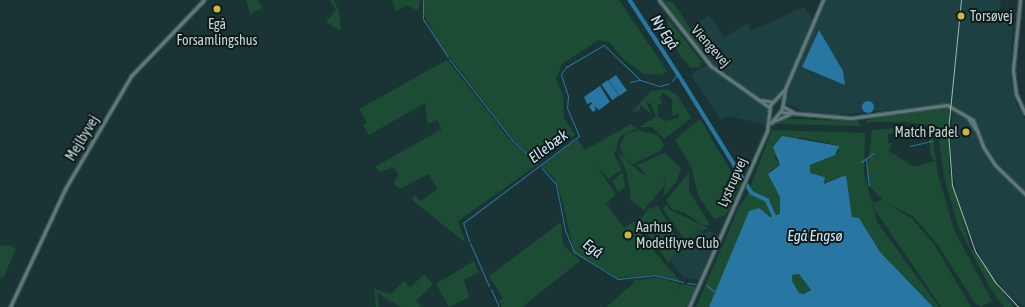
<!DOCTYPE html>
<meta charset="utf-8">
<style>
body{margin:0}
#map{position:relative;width:1025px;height:307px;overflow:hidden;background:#1a3435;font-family:"Asap Condensed",sans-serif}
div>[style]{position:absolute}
.built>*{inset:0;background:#1d4143}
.green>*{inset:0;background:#1c4c34}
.water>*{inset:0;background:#2877a2;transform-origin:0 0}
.round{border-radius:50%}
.stream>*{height:1px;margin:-0.5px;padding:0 0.5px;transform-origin:0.5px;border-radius:0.5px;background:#2877a2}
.river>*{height:3.5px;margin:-1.75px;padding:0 1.75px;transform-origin:1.75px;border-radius:1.75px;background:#2877a2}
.roads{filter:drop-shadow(1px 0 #395051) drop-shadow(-1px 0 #395051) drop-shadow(0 1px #395051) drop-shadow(0 -1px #395051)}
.minor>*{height:3px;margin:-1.5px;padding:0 1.5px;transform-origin:1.5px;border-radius:1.5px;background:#5e7a7b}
.tram>*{height:1px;margin:-0.5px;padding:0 0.5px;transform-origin:0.5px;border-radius:0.5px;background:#a4b5b6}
.dots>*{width:11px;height:11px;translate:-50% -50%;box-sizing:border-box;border:2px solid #0e1a1a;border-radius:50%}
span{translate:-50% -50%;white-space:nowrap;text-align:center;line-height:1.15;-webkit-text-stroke:4px #0e1a1a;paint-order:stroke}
.poi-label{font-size:14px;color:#c6d4d5}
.left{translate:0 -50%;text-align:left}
.right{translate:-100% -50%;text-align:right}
.street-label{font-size:14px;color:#c6d4d5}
.water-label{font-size:15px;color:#d0e7f5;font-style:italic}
</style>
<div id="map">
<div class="built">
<div style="clip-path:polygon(821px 0,1001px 0,999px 17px,1013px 19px,1010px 77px,1016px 104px,1025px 119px,1025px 307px,1010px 297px,986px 267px,960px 213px,950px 156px,953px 104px,827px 116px,806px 112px,776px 99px,769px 104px,767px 125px,728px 116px,721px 120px,691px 75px,711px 62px,691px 27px,709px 15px,724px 37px,747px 24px,751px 31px,804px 7px,813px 20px)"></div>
<div style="clip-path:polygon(700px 228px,703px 234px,709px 231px,718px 236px,698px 280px,683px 277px,671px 261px,675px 248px)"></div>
</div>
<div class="green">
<div style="clip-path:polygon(246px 0,258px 0,263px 8px,250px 14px)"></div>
<div style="clip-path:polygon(330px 0,334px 0,339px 12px,341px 31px,326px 22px,336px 10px)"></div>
<div style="clip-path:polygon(392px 0,420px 0,418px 11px,407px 5px,396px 11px)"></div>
<div style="clip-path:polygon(619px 0,667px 71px,662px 75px,644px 74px,624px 60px,610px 43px,599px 40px,562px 64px,556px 79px,563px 95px,564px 118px,575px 135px,536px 162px,517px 144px,439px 43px,423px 13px,424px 0)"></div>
<div style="clip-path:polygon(663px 0,673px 2px,708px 56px,687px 33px)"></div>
<div style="clip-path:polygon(667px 17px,702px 62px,699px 67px,691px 68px,680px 56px,669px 33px)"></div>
<div style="clip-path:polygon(447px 60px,510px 140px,537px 165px,458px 221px,455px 214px,466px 243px,412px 200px,414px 195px,421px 201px,438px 189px,428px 174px,400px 189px,393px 183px,399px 175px,393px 167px,381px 172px,375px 167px,442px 129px,437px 120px,428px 124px,425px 103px,369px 135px,363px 125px,367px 122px,359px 109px)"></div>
<div style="clip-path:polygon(evenodd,667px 89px,679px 97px,691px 118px,664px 139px,652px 127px,640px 127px,656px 116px,651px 104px,646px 102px,652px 115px,641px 105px,639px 111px,632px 112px,651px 91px,667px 89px,664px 93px,672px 100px,672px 116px,679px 113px,679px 118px,665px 121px,658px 117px,657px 106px,663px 102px,659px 97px,664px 93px)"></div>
<div style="clip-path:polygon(933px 108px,949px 109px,949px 171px,970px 246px,1014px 307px,1004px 307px,990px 288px,958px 226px,944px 176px,937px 126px,906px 122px,869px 122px,867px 125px,867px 120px)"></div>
<div style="clip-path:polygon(700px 119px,739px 185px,726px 215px,714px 219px,698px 195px,691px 166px,675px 140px)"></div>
<div style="clip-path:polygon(786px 119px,858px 121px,861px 126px,777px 124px)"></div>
<div style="clip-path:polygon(631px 124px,637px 128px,620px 137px,614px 155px,622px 170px,608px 179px,593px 160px,616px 194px,606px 203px,624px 228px,634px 221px,647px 243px,680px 281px,657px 275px,618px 278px,574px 252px,560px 192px,553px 176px,541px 166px,577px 139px,585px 150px)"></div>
<div style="clip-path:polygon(evenodd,905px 127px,932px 133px,938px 175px,954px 230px,992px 301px,981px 307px,975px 303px,938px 245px,913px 216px,886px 203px,911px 218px,934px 244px,971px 307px,941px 307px,875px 210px,872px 201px,876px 203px,882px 199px,868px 185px,867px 175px,872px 130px,905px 127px,899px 129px,930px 135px,930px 154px,935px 161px,914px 167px,889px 151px,892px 143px,888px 143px,888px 134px,898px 134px,899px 129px)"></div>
<div style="clip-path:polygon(637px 130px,658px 135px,664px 145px,660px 151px,633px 164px,624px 157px,620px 145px,625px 135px)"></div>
<div style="clip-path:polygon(772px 130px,865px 133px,864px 173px,877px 222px,939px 307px,933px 307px,880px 252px,862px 223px,852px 217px,846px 175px,824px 184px,826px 177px,810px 173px,810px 165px,839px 152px,837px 145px,800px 137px,774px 157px,780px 165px,770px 171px,782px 202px,780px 214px,770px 217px,759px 208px,749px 211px,709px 307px,696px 307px,739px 207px,747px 196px)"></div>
<div style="clip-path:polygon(618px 152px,641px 173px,664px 181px,665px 185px,644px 210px,631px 201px,627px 173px)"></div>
<div style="clip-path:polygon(665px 153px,681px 168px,677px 181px,664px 196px,665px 181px,649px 177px,637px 165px)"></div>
<div style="clip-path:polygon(623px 172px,625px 188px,618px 192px,612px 181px)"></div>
<div style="clip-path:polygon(689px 172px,689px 191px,710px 225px,703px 225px,685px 213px,672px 209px,666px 201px)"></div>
<div style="clip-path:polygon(666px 205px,670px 210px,708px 228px,701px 231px,699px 228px,685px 240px,667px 215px,663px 208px)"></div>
<div style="clip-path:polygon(658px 206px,680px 244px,669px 263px,639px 222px,648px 209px)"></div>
<div style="clip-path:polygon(561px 222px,563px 245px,580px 261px,522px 307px,502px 307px,499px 301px,503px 298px,489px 276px)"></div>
<div style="clip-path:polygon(9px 245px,16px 249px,3px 278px,0 277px,0 246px)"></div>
<div style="clip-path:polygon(474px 261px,479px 272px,464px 280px,469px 297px,449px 307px,436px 284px)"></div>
<div style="clip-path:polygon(424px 274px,433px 284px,416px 301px,422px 307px,401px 307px,377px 293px,379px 307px,376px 307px,374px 289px,391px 294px,404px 281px,410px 288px)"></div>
<div style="clip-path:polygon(799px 274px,811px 290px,804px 294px,799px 293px,792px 281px,792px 275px)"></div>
<div style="clip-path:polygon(657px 277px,681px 284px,674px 293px,682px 284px,697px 287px,686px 307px,606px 307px,634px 283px,639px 289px,633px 281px)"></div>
</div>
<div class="water">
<div style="clip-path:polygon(819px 30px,843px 71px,845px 85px,802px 67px)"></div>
<div style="left:616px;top:75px;width:19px;height:9px;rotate:55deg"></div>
<div style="left:608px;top:80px;width:19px;height:8px;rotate:55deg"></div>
<div style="clip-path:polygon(600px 86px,610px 102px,599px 110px,594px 106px,596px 110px,593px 112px,589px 107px,593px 102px,587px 104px,584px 97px)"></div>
<div class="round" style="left:862px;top:101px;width:12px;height:12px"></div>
<div style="clip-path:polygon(evenodd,782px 136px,839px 146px,835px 155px,810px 165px,810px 173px,825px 177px,824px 184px,846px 175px,852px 217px,859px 218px,880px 252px,933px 307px,709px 307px,749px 211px,759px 208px,770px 217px,780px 214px,780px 197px,768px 174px,780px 165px,773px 147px,782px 136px,799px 274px,811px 290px,804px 294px,799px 293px,792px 281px,792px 275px,799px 274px)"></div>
</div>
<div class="stream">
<div style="left:423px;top:0;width:19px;rotate:90deg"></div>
<div style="left:423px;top:19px;width:45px;rotate:56.7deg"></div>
<div style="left:449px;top:59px;width:104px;rotate:52deg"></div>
<div style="left:513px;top:141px;width:33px;rotate:44deg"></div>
<div style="left:672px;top:81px;width:10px;rotate:-53deg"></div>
<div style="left:630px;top:82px;width:9px;rotate:-13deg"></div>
<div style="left:910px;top:146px;width:23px;rotate:-13deg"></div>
<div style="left:866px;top:159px;width:27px;rotate:84deg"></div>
<div style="left:861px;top:162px;width:16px;rotate:-35deg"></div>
<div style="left:542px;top:168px;width:21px;rotate:49deg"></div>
<div style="left:556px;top:184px;width:47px;rotate:78.9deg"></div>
<div style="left:565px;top:230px;width:24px;rotate:68deg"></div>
<div style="left:574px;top:252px;width:52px;rotate:31.5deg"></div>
<div style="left:618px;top:279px;width:37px;rotate:-6deg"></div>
<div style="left:655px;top:275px;width:29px;rotate:14deg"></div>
<div style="left:469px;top:241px;width:19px;rotate:-108deg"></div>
<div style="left:463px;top:223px;width:145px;rotate:-36.9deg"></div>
<div style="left:579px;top:136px;width:30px;rotate:-113deg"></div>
<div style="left:567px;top:108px;width:12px;rotate:-85deg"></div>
<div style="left:568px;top:96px;width:23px;rotate:-108deg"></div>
<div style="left:561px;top:74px;width:9px;rotate:-54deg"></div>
<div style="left:566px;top:67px;width:44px;rotate:-30.1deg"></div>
<div style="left:604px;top:45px;width:50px;rotate:44.2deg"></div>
<div style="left:640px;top:80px;width:21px;rotate:17deg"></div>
<div style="left:660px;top:86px;width:9px;rotate:-18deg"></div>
<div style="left:470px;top:243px;width:47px;rotate:66.2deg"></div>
<div style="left:687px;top:283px;width:8px;rotate:7deg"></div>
<div style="left:706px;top:285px;width:10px;rotate:37deg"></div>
<div style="left:491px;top:289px;width:20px;rotate:66deg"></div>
</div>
<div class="river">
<div style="left:630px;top:0;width:92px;rotate:57deg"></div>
<div style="left:682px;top:80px;width:133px;rotate:58.2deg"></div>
<div style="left:752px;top:193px;width:17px;rotate:25deg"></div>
<div style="left:767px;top:200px;width:17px;rotate:65deg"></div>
</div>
<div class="roads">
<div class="minor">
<div style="left:659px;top:0;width:84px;rotate:51.8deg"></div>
<div style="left:711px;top:66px;width:71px;rotate:35.3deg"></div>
<div style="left:1020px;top:0;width:70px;rotate:95.7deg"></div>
<div style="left:1013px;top:70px;width:24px;rotate:83deg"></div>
<div style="left:1016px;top:94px;width:21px;rotate:65deg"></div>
<div style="left:761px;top:100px;width:12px;rotate:9deg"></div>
<div style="left:782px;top:106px;width:13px;rotate:29deg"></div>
<div style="left:780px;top:112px;width:71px;rotate:4.8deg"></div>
<div style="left:851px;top:118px;width:97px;rotate:-7.7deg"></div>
<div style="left:947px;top:105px;width:30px;rotate:30deg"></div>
<div style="left:973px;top:120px;width:30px;rotate:69deg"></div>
<div style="left:968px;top:118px;width:14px;rotate:56deg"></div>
<div style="left:774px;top:121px;width:17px;rotate:-24deg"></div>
<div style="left:771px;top:123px;width:18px;rotate:-52deg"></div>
<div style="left:782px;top:109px;width:20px;rotate:-81deg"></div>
<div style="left:785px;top:89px;width:97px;rotate:-66.9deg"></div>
<div style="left:984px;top:148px;width:20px;rotate:57deg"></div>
<div style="left:995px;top:165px;width:42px;rotate:44deg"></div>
<div style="left:10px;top:307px;width:130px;rotate:-65deg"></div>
<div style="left:65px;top:189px;width:131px;rotate:-59.7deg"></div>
<div style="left:131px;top:76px;width:105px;rotate:-46.2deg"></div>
<div style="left:689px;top:307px;width:193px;rotate:-66.1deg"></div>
<div style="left:767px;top:131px;width:26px;rotate:-83deg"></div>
<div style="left:770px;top:105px;width:22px;rotate:-47deg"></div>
</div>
</div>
<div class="tram">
<div style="left:961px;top:0;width:132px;rotate:95.7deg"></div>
<div style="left:948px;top:131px;width:54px;rotate:85.8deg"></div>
<div style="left:952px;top:185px;width:70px;rotate:70.8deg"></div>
<div style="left:975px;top:251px;width:38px;rotate:57deg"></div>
<div style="left:996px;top:283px;width:33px;rotate:47deg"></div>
</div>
<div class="dots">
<div style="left:217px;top:9px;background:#cdb938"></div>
<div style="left:961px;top:16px;background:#cdb938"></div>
<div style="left:966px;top:132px;background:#cdb938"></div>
<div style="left:628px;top:235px;background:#cdb938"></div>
</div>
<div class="poi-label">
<span class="left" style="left:970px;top:16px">Torsøvej</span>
<span style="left:217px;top:32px">Egå<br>Forsamlingshus</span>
<span class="right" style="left:958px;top:132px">Match Padel</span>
<span class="left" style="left:636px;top:235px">Aarhus<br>Modelflyve Club</span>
</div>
<div class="street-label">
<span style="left:711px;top:46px;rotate:48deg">Viengevej</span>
<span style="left:82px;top:138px;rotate:-59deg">Mejlbyvej</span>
<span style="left:732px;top:182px;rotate:-66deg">Lystrupvej</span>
</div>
<div class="water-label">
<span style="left:665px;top:32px;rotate:57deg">Ny Egå</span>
<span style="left:548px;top:146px;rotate:-37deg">Ellebæk</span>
<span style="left:815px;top:236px">Egå Engsø</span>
<span style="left:593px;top:248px;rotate:37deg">Egå</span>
</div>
</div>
